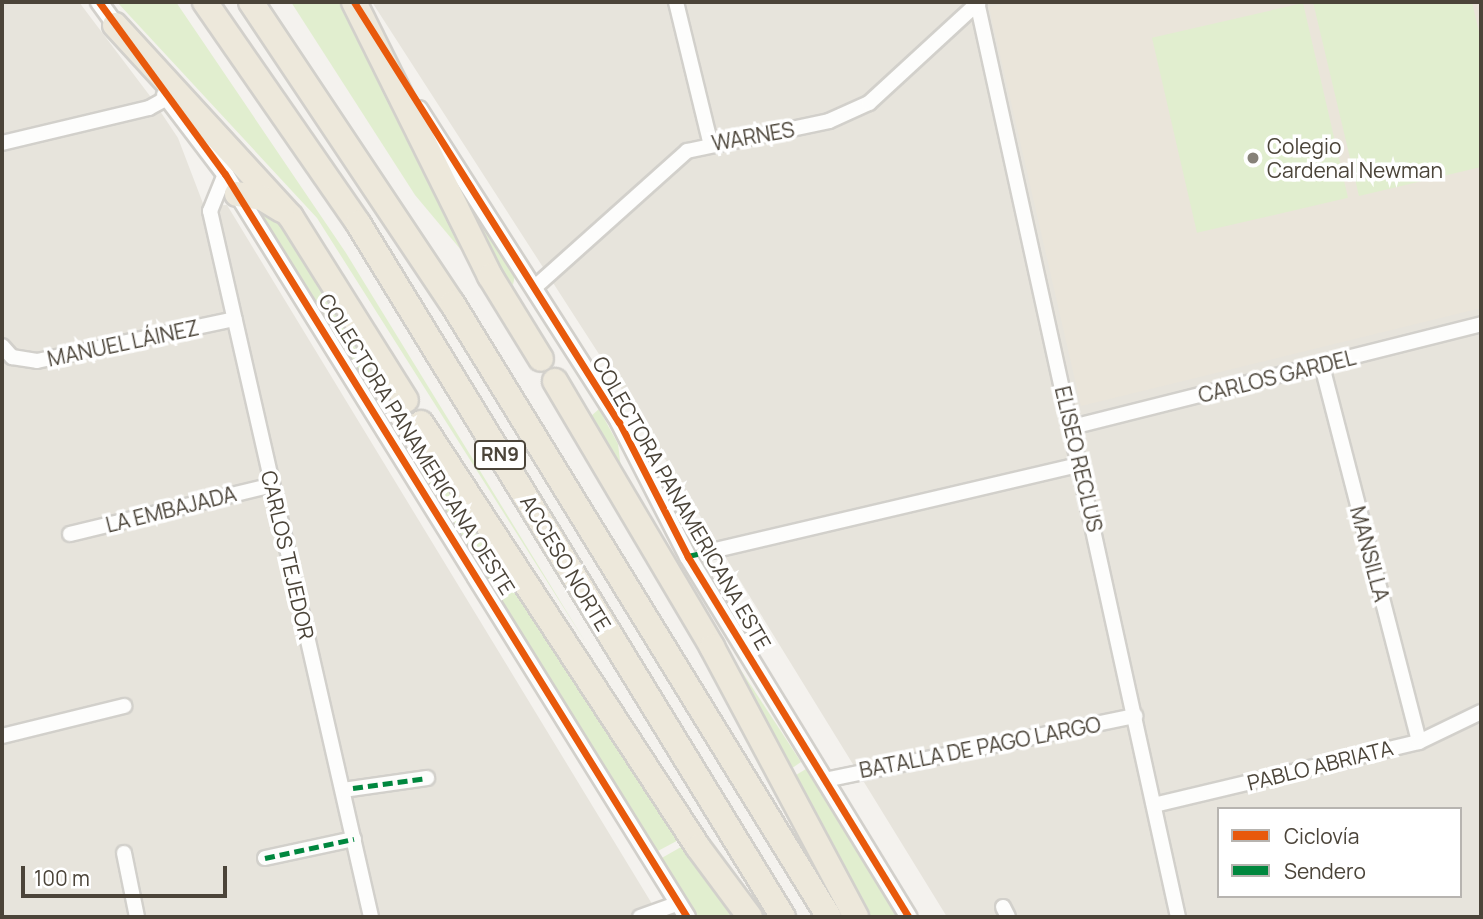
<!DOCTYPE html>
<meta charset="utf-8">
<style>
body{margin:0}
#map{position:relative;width:1483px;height:919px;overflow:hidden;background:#f4f2ee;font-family:Manrope,sans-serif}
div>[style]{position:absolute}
.residential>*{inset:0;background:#e7e4dc}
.education>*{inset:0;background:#eae5da}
.green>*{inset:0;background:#e1eecf;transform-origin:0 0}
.roads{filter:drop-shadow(2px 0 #d2d0cb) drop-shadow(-2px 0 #d2d0cb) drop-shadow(0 2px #d2d0cb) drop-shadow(0 -2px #d2d0cb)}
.minor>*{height:14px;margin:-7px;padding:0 7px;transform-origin:7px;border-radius:7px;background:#fdfdfc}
.tertiary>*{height:16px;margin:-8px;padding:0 8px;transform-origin:8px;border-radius:8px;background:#fdfdfc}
.motorway>*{height:24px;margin:-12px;padding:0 12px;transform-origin:12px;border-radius:12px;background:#ede8db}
.quiet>*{height:5px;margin-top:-2.5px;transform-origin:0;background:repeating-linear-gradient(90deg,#00873e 0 10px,transparent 0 15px)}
.cycleway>*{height:7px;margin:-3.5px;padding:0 3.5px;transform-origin:3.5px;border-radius:3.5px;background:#e8590c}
.dots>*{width:19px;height:19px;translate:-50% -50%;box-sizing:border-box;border:4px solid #fff;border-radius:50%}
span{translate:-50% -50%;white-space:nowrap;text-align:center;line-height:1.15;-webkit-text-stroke:7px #fff;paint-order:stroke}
.shield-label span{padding:2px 5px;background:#fff;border:2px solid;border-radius:5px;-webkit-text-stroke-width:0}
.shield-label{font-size:19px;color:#4b4439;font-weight:700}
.street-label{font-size:21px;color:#4b4439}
.poi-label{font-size:21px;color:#4b4439}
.left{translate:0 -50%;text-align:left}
.frame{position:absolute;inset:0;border:4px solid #4b4439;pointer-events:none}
.legend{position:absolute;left:1217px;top:807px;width:245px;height:91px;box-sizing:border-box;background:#fff;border:2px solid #b7b4b0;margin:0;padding:9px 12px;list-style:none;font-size:21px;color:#4b4439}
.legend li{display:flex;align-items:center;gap:14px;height:35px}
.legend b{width:35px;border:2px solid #b7b4b0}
.scale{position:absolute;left:21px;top:866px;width:206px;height:32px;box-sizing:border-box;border:4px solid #4b4439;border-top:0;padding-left:9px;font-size:21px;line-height:24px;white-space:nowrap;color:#4b4439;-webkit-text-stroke:5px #fff;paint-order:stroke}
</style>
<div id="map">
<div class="residential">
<div style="clip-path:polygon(2px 2px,79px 2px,150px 96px,178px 138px,204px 206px,227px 205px,660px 917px,2px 917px)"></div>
<div style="clip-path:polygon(evenodd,372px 2px,1481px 2px,1481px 917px,947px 917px,635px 410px,372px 2px,1219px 809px,1460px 809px,1460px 896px,1219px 896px,1219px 809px)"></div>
</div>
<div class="education">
<div style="clip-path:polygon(1014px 2px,1481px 2px,1481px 308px,1081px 406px,989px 7px)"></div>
</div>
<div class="green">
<div style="clip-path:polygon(117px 2px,176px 2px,346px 253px,586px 643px,317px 218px)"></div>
<div style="clip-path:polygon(291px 2px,345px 2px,461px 250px,415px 195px)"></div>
<div style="clip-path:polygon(1313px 2px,1472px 2px,1481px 41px,1481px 167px,1359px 196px)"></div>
<div style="left:1303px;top:3px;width:200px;height:155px;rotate:77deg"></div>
<div style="clip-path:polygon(464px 199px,517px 265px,513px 285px,498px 266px)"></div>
<div style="clip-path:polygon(253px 202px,272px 209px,374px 370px,361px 379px)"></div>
<div style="clip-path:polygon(599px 409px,618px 444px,621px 468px,590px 417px)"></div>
<div style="clip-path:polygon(416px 449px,450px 481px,686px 836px,656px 852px,409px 454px)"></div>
<div style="clip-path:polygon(733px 658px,801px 762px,785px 773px,747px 693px)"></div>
<div style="clip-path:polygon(806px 769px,897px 917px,869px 917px,791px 778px)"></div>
<div style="clip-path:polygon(688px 843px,740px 917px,696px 917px,660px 859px)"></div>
</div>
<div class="roads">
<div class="minor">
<div style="left:676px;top:2px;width:144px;rotate:76.3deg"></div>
<div style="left:977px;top:2px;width:937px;rotate:77.61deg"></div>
<div style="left:2px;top:143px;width:151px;rotate:-13.4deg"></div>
<div style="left:149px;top:108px;width:21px;rotate:-29deg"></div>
<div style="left:225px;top:174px;width:40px;rotate:112deg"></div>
<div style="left:210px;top:211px;width:724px;rotate:77.15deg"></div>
<div style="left:535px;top:287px;width:204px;rotate:-41.8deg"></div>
<div style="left:687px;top:151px;width:145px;rotate:-11.9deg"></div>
<div style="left:829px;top:121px;width:44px;rotate:-24.2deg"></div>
<div style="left:869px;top:103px;width:149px;rotate:-42.6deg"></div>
<div style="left:2px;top:346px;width:15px;rotate:48deg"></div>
<div style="left:12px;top:357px;width:25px;rotate:9deg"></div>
<div style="left:37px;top:361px;width:202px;rotate:-12deg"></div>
<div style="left:1322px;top:366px;width:388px;rotate:75.5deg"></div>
<div style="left:1072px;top:427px;width:422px;rotate:-14.1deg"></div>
<div style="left:70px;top:534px;width:208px;rotate:-13.6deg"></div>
<div style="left:707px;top:552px;width:384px;rotate:-13.2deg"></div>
<div style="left:2px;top:736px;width:126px;rotate:-13.8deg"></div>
<div style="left:825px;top:780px;width:317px;rotate:-11.7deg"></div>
<div style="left:343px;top:790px;width:85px;rotate:-8.1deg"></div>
<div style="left:1154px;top:805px;width:272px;rotate:-13.4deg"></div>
<div style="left:1419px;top:742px;width:69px;rotate:-25.8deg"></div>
<div style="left:124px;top:853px;width:65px;rotate:78.5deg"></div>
<div style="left:265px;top:858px;width:91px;rotate:-12.1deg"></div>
<div style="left:1003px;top:907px;width:11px;rotate:63deg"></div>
<div style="left:640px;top:917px;width:41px;rotate:-19.7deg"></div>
</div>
<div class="tertiary">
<div style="left:99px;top:2px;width:36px;rotate:54deg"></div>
<div style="left:165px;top:95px;width:99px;rotate:52.8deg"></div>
<div style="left:225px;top:174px;width:875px;rotate:58.13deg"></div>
<div style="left:419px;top:109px;width:371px;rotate:57.4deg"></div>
<div style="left:619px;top:422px;width:152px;rotate:62.9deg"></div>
<div style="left:688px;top:557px;width:422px;rotate:58.5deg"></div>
</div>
<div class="motorway">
<div style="left:205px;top:2px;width:269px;rotate:55.3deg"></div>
<div style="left:358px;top:223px;width:814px;rotate:58.52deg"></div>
<div style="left:251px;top:2px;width:362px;rotate:56.3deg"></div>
<div style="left:452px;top:303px;width:721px;rotate:58.45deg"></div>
<div style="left:354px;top:2px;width:306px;rotate:63.6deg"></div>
<div style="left:490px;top:276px;width:97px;rotate:58.4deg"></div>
<div style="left:115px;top:25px;width:260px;rotate:47.5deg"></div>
<div style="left:291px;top:217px;width:216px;rotate:57.9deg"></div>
<div style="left:237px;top:194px;width:25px;rotate:9deg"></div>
<div style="left:262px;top:198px;width:23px;rotate:31deg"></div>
<div style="left:555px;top:381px;width:309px;rotate:59.4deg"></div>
<div style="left:712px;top:647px;width:306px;rotate:61.9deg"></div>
<div style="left:421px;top:423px;width:506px;rotate:56.84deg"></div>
<div style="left:698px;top:847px;width:87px;rotate:53.4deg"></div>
</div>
</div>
<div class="quiet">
<div style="left:688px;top:556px;width:19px;rotate:-12deg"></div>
<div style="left:353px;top:788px;width:75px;rotate:-7.7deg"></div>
<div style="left:265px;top:858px;width:91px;rotate:-12.1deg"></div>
</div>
<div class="cycleway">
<div style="left:99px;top:2px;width:213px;rotate:53.8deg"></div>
<div style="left:225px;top:174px;width:875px;rotate:58.13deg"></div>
<div style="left:354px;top:2px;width:497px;rotate:57.8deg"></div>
<div style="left:619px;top:422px;width:152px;rotate:62.9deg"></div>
<div style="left:688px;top:557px;width:422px;rotate:58.5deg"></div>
</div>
<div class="dots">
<div style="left:1253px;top:158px;background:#868178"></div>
</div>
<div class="shield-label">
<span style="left:500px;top:455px">RN9</span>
</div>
<div class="street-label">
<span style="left:753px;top:136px;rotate:-10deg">WARNES</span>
<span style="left:123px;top:343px;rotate:-12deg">MANUEL LÁINEZ</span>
<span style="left:1277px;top:376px;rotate:-14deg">CARLOS GARDEL</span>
<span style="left:417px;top:444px;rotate:58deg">COLECTORA PANAMERICANA OESTE</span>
<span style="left:1079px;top:459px;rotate:77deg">ELISEO RECLUS</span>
<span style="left:682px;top:503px;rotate:60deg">COLECTORA PANAMERICANA ESTE</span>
<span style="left:171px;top:509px;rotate:-14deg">LA EMBAJADA</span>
<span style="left:1370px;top:554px;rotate:75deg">MANSILLA</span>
<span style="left:288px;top:555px;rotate:77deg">CARLOS TEJEDOR</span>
<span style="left:566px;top:563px;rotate:59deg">ACCESO NORTE</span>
<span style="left:980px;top:747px;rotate:-11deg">BATALLA DE PAGO LARGO</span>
<span style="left:1320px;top:765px;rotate:-14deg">PABLO ABRIATA</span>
</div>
<div class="poi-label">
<span class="left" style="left:1267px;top:158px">Colegio<br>Cardenal Newman</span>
</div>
<div class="frame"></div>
<ul class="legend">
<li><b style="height:9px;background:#e8590c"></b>Ciclovía</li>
<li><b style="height:9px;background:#00873e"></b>Sendero</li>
</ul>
<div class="scale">100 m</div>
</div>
